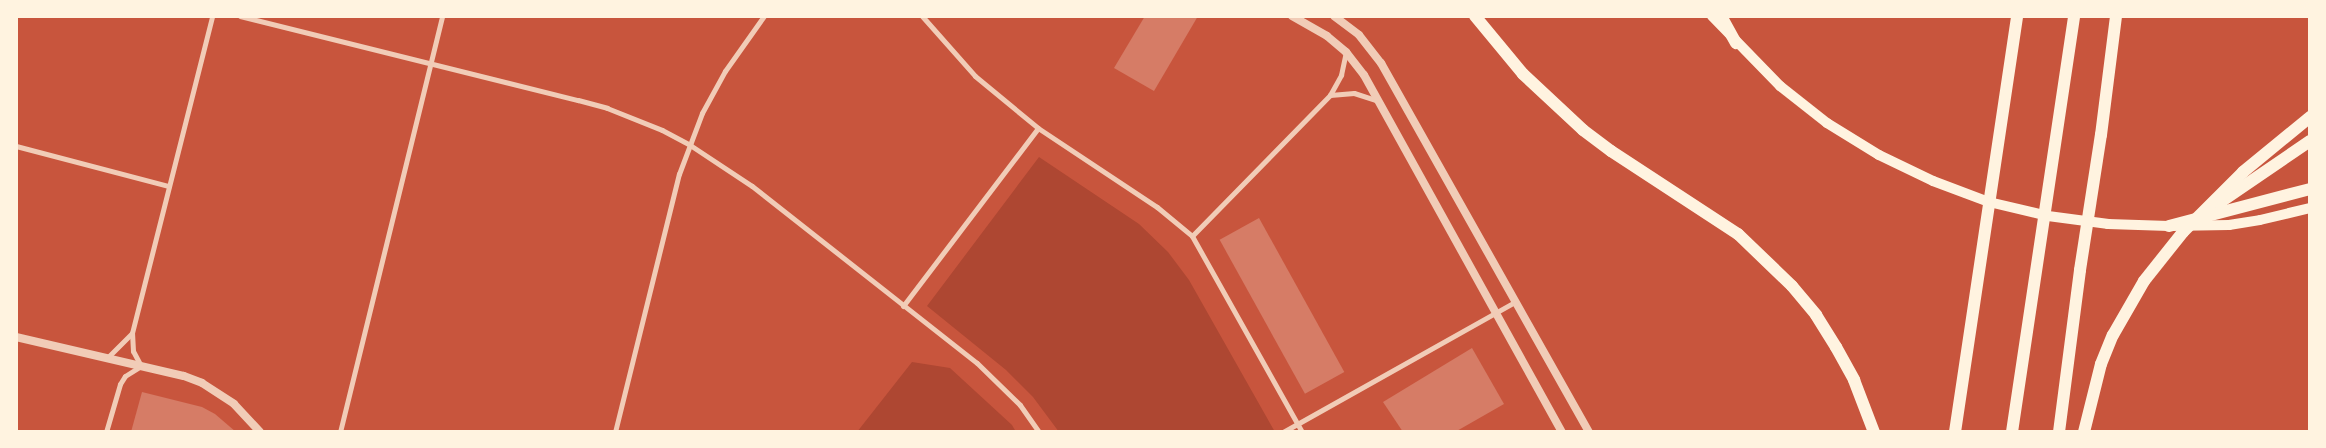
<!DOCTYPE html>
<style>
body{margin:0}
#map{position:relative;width:2326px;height:448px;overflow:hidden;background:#c8553d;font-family:"Varela Round",sans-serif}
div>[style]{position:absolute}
.green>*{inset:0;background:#ae4732}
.building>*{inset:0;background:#d67c66;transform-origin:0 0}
.minor>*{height:5px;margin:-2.5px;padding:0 2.5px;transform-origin:2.5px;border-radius:2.5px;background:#f1ccb7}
.tertiary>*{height:8px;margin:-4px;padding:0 4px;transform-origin:4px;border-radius:4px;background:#f1ccb7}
.primary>*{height:10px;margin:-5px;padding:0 5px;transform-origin:5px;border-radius:5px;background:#fff3e0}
.motorway>*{height:12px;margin:-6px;padding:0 6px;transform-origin:6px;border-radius:6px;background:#fff3e0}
span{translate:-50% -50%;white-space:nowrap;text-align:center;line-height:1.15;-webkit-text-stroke:4px #fff3e0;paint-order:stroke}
.frame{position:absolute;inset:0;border:18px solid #fff3e0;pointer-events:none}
</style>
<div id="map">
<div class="green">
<div style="clip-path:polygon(1039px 157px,1139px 224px,1168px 252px,1189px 280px,1275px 432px,1059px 432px,1033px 397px,1006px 370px,927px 306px)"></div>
<div style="clip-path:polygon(912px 362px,950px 368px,1012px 425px,1016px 432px,857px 432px)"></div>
</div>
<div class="building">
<div style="clip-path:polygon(1145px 16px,1198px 16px,1154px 91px,1114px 68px)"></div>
<div style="left:1259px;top:218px;width:176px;height:45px;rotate:61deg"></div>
<div style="clip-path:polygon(1472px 348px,1504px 404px,1455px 432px,1403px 432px,1383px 402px)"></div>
<div style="clip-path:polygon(142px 392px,202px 407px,215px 414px,236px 432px,131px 432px)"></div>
</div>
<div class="minor">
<div style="left:240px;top:16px;width:348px;rotate:14deg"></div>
<div style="left:578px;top:100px;width:30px;rotate:15deg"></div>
<div style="left:607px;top:108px;width:59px;rotate:21.8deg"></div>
<div style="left:662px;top:130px;width:32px;rotate:28deg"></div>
<div style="left:690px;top:145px;width:74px;rotate:33.5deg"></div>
<div style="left:752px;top:186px;width:286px;rotate:38.2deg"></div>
<div style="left:977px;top:363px;width:60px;rotate:44.3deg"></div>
<div style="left:1020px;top:405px;width:33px;rotate:55deg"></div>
<div style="left:922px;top:16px;width:80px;rotate:48.5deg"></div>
<div style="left:975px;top:76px;width:82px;rotate:39.5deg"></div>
<div style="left:1038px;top:128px;width:143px;rotate:33.6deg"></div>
<div style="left:1157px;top:207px;width:45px;rotate:39.6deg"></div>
<div style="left:1192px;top:236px;width:225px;rotate:60.7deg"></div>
<div style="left:1330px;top:95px;width:24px;rotate:-5deg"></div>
<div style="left:1354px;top:93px;width:23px;rotate:18deg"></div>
<div style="left:16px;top:146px;width:158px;rotate:14.7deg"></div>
<div style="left:1192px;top:236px;width:197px;rotate:-45.6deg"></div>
<div style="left:1330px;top:95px;width:23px;rotate:-61deg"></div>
<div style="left:1341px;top:75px;width:24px;rotate:-78deg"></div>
<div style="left:903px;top:306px;width:223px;rotate:-52.8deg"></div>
<div style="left:107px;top:358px;width:34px;rotate:-45deg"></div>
<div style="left:106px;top:432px;width:50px;rotate:-73.7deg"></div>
<div style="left:120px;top:384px;width:9px;rotate:-58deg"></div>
<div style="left:125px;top:376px;width:19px;rotate:-32deg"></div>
<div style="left:141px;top:366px;width:17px;rotate:-118deg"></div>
<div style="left:133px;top:351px;width:18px;rotate:-93deg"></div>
<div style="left:132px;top:333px;width:327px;rotate:-75.8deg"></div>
<div style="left:340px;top:432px;width:428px;rotate:-76.2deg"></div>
<div style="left:615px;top:432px;width:266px;rotate:-76.1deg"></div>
<div style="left:679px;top:174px;width:65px;rotate:-69.3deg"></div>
<div style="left:702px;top:113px;width:48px;rotate:-61.3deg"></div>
<div style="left:725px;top:71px;width:67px;rotate:-54.7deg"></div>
<div style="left:1283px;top:432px;width:267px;rotate:-29.3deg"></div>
</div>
<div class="tertiary">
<div style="left:1292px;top:16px;width:40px;rotate:29.7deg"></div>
<div style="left:1327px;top:36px;width:25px;rotate:40deg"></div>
<div style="left:1346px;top:52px;width:29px;rotate:52deg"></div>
<div style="left:1364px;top:75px;width:408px;rotate:61deg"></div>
<div style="left:1334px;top:16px;width:31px;rotate:37deg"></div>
<div style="left:1359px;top:35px;width:36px;rotate:52deg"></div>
<div style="left:1381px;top:63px;width:424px;rotate:60.6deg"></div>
<div style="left:16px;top:337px;width:172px;rotate:13.1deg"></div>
<div style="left:184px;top:376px;width:19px;rotate:21deg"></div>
<div style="left:202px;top:383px;width:38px;rotate:33deg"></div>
<div style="left:234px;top:404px;width:38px;rotate:47deg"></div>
</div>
<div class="primary">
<div style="left:1712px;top:16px;width:98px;rotate:45.8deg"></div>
<div style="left:1780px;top:86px;width:60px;rotate:38.2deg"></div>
<div style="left:1827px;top:123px;width:61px;rotate:31.6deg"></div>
<div style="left:1879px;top:155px;width:60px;rotate:25.7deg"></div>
<div style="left:1933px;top:181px;width:60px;rotate:20.6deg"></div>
<div style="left:1989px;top:202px;width:61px;rotate:13.3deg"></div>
<div style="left:2048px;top:216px;width:61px;rotate:7.6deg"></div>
<div style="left:2108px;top:224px;width:61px;rotate:1.9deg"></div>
<div style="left:2169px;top:226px;width:60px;rotate:-1deg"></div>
<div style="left:2229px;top:225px;width:31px;rotate:-9deg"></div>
<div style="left:2260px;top:220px;width:51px;rotate:-13.5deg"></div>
</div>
<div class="motorway">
<div style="left:1475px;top:16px;width:75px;rotate:50.4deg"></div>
<div style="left:1523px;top:74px;width:82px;rotate:43deg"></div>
<div style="left:1583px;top:130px;width:35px;rotate:37deg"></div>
<div style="left:1611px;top:151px;width:152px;rotate:33.2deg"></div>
<div style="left:1738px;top:234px;width:75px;rotate:43.9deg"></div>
<div style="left:1792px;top:286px;width:38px;rotate:50deg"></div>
<div style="left:1816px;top:315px;width:38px;rotate:58deg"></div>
<div style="left:1836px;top:347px;width:38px;rotate:61deg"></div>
<div style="left:1854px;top:380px;width:56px;rotate:69deg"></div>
<div style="left:1721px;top:16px;width:31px;rotate:61deg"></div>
<div style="left:2219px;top:203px;width:110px;rotate:-34.3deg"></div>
<div style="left:2169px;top:226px;width:146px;rotate:-14.7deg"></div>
<div style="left:1955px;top:432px;width:421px;rotate:-81.5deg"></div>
<div style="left:2012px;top:432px;width:421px;rotate:-81.5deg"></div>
<div style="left:2059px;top:432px;width:163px;rotate:-82.6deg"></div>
<div style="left:2080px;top:270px;width:137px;rotate:-81.2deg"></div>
<div style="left:2101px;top:135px;width:120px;rotate:-82.8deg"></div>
<div style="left:2084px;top:432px;width:70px;rotate:-76deg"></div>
<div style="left:2101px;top:364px;width:31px;rotate:-68deg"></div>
<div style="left:2113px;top:335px;width:62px;rotate:-60.1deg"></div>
<div style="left:2144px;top:281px;width:63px;rotate:-51.5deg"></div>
<div style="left:2183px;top:232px;width:85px;rotate:-45deg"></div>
<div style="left:2243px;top:172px;width:87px;rotate:-39.4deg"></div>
</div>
<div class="frame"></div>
</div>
